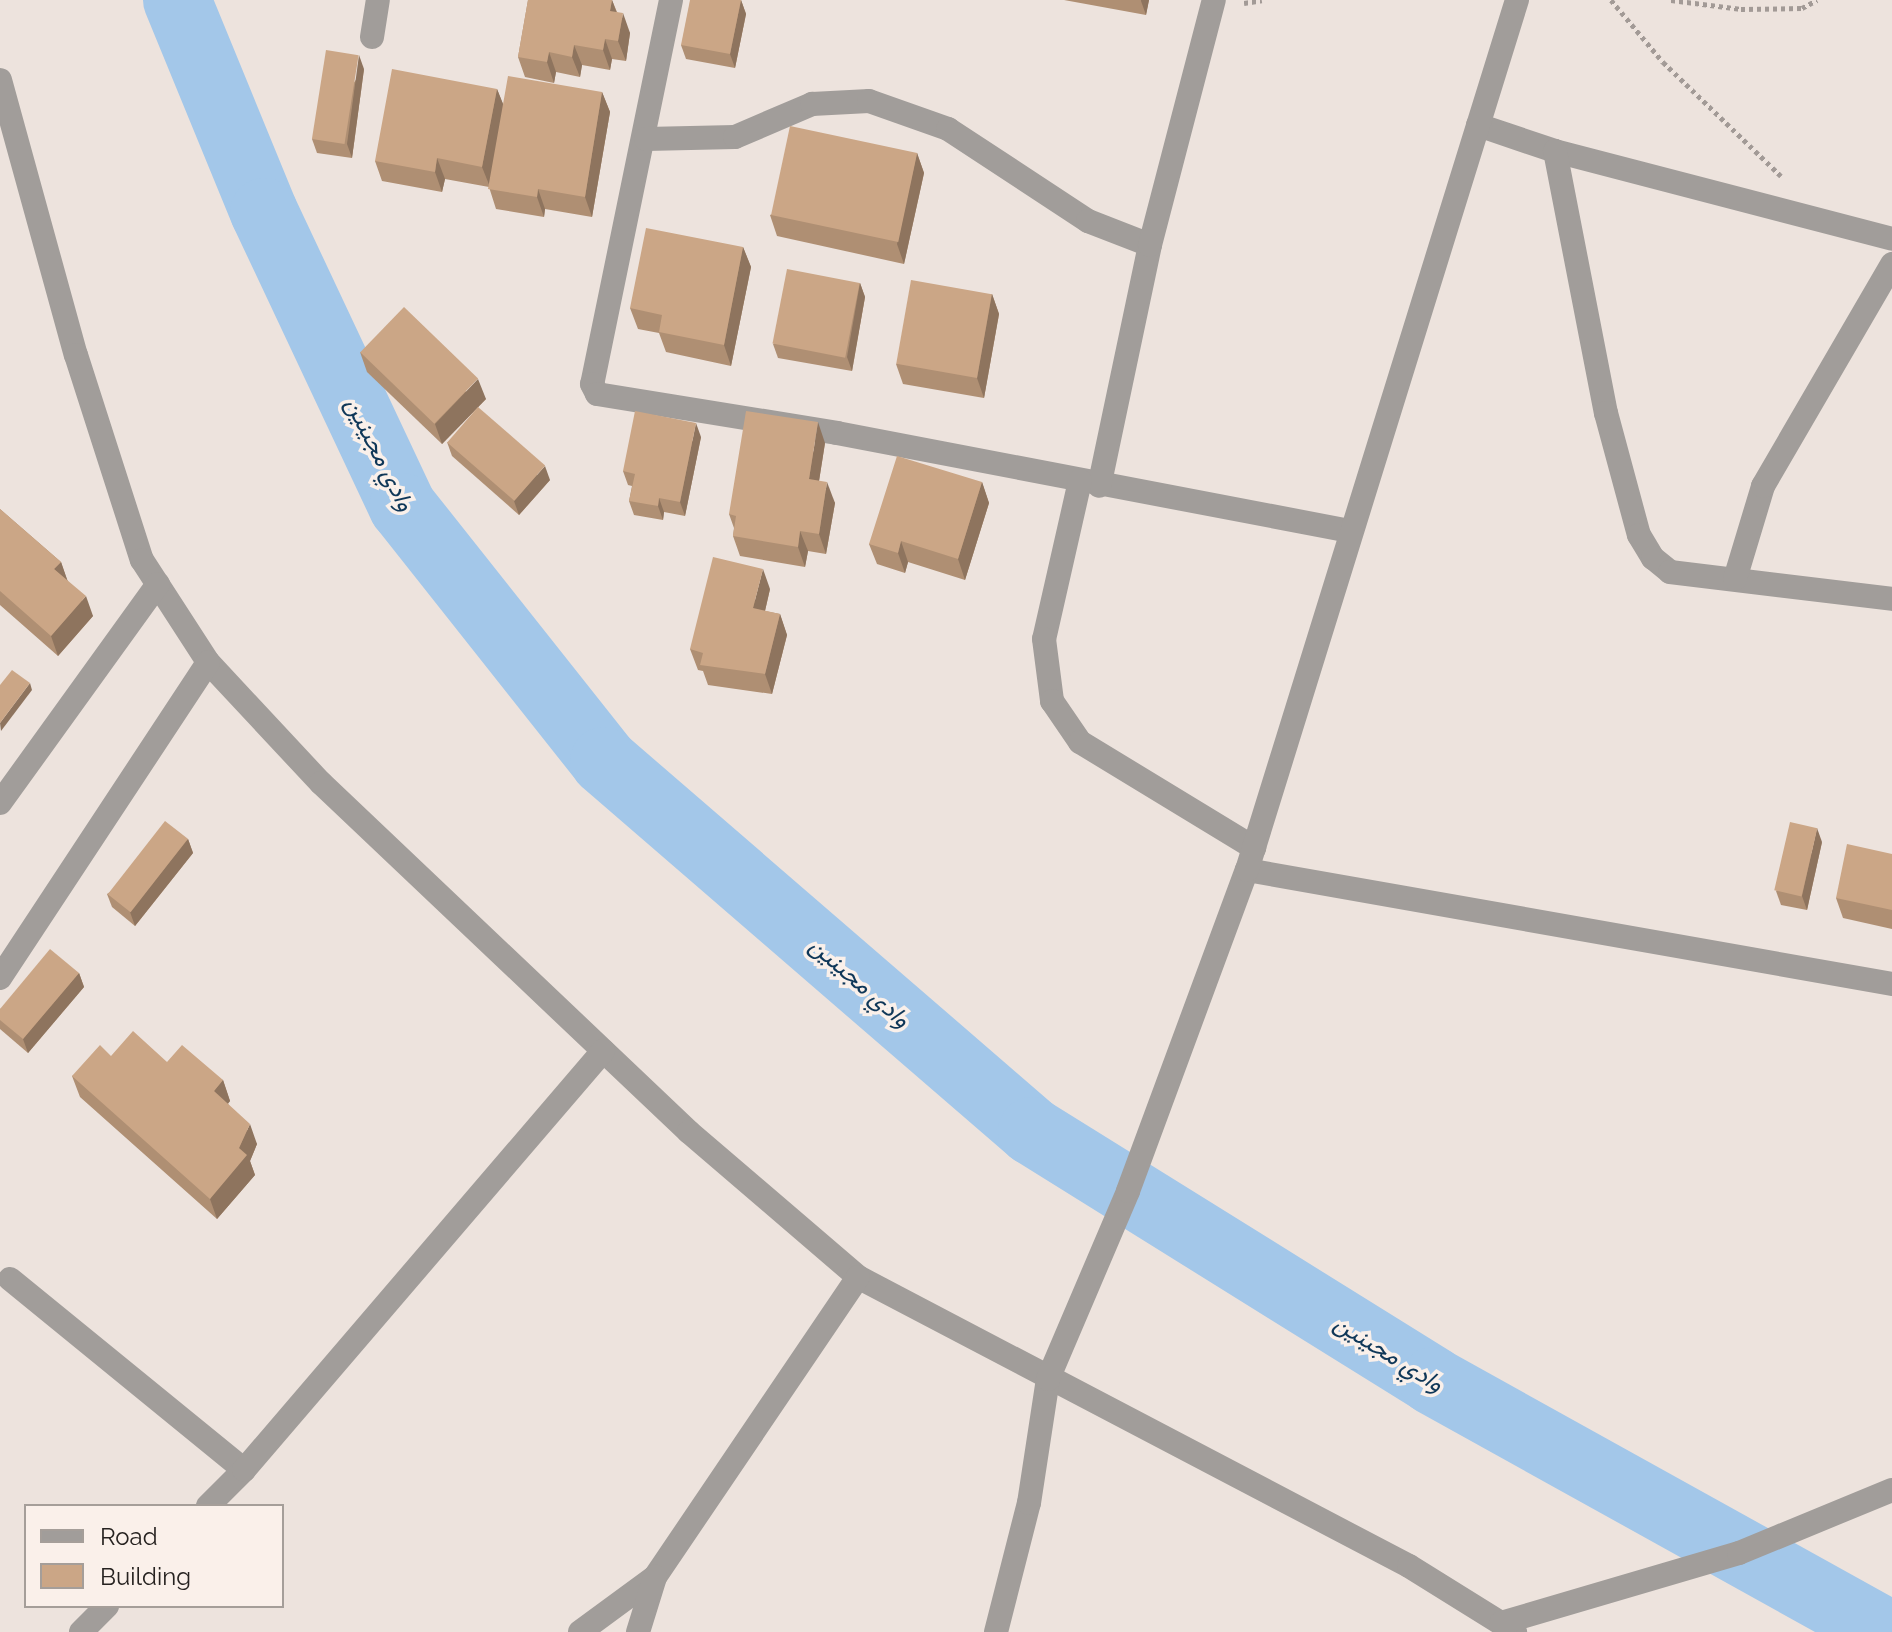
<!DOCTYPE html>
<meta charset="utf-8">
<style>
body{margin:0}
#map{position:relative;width:1892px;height:1632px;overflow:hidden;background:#ede3dd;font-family:Raleway,Vazirmatn,sans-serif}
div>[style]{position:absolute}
.river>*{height:68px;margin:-34px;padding:0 34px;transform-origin:34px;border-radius:34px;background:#a3c7e9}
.path>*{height:5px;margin-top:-2.5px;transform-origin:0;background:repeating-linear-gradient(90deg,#a29a96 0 4px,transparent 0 8px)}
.minor>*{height:24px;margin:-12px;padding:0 12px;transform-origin:12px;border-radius:12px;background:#a19d9a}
.wall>*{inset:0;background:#af8f73}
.shaded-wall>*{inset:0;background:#8e745e}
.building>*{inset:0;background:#cba686;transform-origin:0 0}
span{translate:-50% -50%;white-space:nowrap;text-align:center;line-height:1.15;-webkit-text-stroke:7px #faf0ea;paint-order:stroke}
.water-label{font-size:24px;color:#0f3758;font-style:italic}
.legend{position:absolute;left:24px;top:1504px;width:260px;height:104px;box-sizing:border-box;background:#faf0ea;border:2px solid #a59e99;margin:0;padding:10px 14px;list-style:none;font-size:24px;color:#262220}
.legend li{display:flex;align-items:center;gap:16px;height:40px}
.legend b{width:40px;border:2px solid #a59e99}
</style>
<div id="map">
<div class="river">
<div style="left:177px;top:0;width:229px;rotate:67.7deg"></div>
<div style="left:264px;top:212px;width:326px;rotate:64.8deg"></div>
<div style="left:403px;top:507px;width:324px;rotate:51.6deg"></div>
<div style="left:604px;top:761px;width:566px;rotate:40.84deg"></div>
<div style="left:1032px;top:1131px;width:473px;rotate:31.9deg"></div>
<div style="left:1433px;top:1381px;width:517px;rotate:29.04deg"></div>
</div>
<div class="path">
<div style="left:1611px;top:0;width:81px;rotate:50deg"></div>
<div style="left:1663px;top:62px;width:164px;rotate:44deg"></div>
<div style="left:1671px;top:0;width:71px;rotate:7.3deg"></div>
<div style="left:1741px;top:9px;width:61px;rotate:-0.9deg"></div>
<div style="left:1802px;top:8px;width:17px;rotate:-28deg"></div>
<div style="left:1244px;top:3px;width:18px;rotate:-9deg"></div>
</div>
<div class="minor">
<div style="left:671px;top:0;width:392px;rotate:101.6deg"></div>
<div style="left:592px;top:384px;width:11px;rotate:63deg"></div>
<div style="left:597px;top:394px;width:243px;rotate:9.2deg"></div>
<div style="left:837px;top:433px;width:522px;rotate:10.82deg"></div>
<div style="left:372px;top:37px;width:37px;rotate:-81deg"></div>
<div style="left:0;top:80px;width:285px;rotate:74.6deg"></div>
<div style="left:76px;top:355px;width:215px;rotate:72.2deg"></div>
<div style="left:142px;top:560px;width:121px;rotate:57.1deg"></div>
<div style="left:208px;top:662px;width:166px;rotate:47deg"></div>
<div style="left:321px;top:783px;width:507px;rotate:43.48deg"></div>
<div style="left:689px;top:1132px;width:223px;rotate:40.6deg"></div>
<div style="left:858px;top:1277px;width:622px;rotate:27.68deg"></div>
<div style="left:1409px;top:1566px;width:125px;rotate:31.9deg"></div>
<div style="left:1478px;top:125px;width:81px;rotate:18.7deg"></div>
<div style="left:1555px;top:151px;width:348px;rotate:14.6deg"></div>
<div style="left:646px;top:139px;width:89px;rotate:-1.3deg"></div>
<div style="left:735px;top:137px;width:84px;rotate:-23.2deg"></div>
<div style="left:812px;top:104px;width:57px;rotate:-3deg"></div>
<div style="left:869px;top:101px;width:84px;rotate:19.5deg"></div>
<div style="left:948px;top:129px;width:168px;rotate:33.3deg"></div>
<div style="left:1088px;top:221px;width:66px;rotate:21.2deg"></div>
<div style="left:1150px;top:245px;width:246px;rotate:101.9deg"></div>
<div style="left:1555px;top:151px;width:267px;rotate:79deg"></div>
<div style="left:1606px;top:413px;width:126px;rotate:74.9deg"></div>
<div style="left:1639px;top:535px;width:27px;rotate:59deg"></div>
<div style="left:1653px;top:558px;width:22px;rotate:39deg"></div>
<div style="left:1670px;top:572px;width:224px;rotate:6.9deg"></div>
<div style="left:1150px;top:245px;width:253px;rotate:-75.4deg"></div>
<div style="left:1080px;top:481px;width:162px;rotate:102.8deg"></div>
<div style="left:1044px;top:639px;width:63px;rotate:82.6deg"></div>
<div style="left:1052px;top:701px;width:50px;rotate:55.7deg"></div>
<div style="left:1080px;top:742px;width:204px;rotate:31.3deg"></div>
<div style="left:1735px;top:579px;width:97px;rotate:-73.2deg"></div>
<div style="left:1763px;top:486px;width:257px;rotate:-59.8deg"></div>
<div style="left:0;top:803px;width:270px;rotate:-54.2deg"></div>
<div style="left:1247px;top:870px;width:655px;rotate:10.02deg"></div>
<div style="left:0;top:978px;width:378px;rotate:-56.6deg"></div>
<div style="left:10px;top:1279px;width:302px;rotate:39.2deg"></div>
<div style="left:244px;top:1470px;width:51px;rotate:135deg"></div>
<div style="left:244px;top:1470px;width:552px;rotate:-49.41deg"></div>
<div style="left:1501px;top:1623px;width:248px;rotate:-16.4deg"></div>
<div style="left:1739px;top:1553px;width:165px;rotate:-22.4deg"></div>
<div style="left:81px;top:1632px;width:37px;rotate:-45deg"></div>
<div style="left:580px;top:1632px;width:93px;rotate:-36.3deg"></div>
<div style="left:655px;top:1577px;width:362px;rotate:-55.9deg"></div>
<div style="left:638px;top:1632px;width:58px;rotate:-72.8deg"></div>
<div style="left:996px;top:1632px;width:133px;rotate:-75.7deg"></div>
<div style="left:1029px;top:1503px;width:125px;rotate:-81.3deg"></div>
<div style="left:1048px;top:1379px;width:204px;rotate:-66.9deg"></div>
<div style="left:1128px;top:1191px;width:342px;rotate:-69.7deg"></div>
<div style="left:1247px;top:870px;width:911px;rotate:-72.76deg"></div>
</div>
<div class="wall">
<div style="clip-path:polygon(528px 0,612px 0,617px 12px,630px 33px,626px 61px,612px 59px,610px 70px,582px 65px,580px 77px,556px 72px,554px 83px,525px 77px,518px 57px)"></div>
<div style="clip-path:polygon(741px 0,746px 14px,735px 68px,686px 59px,681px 45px)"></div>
<div style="clip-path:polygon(1064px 0,1149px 0,1146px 15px)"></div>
<div style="clip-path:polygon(364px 69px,352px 158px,317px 153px,312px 139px)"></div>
<div style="clip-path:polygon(497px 89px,503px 104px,602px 92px,610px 112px,592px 217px,545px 209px,544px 217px,496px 209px,489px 187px,445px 179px,442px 192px,382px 181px,375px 161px)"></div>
<div style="clip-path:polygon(917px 153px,924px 173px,904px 264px,777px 236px,770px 215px)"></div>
<div style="clip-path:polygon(743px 247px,751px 267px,731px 366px,666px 352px,659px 333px,638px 329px,630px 308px)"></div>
<div style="clip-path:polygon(860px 283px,865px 297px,852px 371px,778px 358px,773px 344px)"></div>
<div style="clip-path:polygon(992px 294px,999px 314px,984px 398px,903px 384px,896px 364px)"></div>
<div style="clip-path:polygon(360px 352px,486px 399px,442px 444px,367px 372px)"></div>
<div style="clip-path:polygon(701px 437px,685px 516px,664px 512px,663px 520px,634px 515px,629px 501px,632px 486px,628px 485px,623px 471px)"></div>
<div style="clip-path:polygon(447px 442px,550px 480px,519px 515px,452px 456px)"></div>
<div style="clip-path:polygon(825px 443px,819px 481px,835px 503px,826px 554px,808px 551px,805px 567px,740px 556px,733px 536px,734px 528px,729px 514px)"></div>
<div style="clip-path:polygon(982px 482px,989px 503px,965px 580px,908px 562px,905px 573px,877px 564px,869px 544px)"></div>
<div style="clip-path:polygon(0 509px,61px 562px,67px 580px,93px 616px,58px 656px,0 605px)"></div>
<div style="clip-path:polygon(770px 589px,765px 611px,780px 614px,787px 635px,772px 694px,708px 685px,703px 671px,698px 670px,690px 649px)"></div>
<div style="clip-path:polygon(188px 839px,193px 853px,135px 926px,112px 907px,107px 894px)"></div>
<div style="clip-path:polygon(1822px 842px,1807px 910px,1781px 905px,1776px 891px)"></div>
<div style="clip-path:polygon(1892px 854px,1892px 929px,1843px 918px,1836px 898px)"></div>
<div style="clip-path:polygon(79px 973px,84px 987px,28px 1053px,0 1029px,0 1009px)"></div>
<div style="clip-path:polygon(111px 1056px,167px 1062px,223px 1080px,230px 1101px,228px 1104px,257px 1144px,250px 1161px,255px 1175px,217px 1219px,80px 1097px,72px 1076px)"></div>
</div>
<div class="shaded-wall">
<div style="clip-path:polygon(612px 0,619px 19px,610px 11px)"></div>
<div style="clip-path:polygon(741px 0,746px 14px,735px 68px,730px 54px)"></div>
<div style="clip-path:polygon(1141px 0,1149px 0,1146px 15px,1141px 1px)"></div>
<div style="clip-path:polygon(623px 13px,630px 33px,626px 61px,618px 41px)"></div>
<div style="clip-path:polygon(605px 39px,612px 59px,610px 70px,603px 50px)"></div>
<div style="clip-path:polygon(574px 45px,582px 65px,580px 77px,572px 57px)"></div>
<div style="clip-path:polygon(549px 52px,556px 72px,554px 83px,547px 62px)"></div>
<div style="clip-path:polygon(359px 55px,364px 69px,352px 158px,347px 144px)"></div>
<div style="clip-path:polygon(497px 89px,505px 109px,490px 187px,482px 167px)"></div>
<div style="clip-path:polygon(602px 92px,610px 112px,592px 217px,585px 197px)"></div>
<div style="clip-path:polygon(917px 153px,924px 173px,904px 264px,897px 244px)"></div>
<div style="clip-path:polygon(437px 158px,445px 179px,442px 192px,435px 172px)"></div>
<div style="clip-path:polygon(538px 189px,545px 209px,544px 217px,537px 197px)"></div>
<div style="clip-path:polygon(743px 247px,751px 267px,731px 366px,724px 345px)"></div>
<div style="clip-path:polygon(860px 283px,865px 297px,852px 371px,847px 357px)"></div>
<div style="clip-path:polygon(992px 294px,999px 314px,984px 398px,977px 378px)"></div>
<div style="clip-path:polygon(478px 379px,486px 399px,442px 444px,435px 424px)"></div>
<div style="clip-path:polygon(818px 422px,825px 443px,816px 500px,809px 479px)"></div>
<div style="clip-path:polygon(696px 423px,701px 437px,685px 516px,680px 502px)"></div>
<div style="clip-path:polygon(545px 466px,550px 480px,519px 515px,514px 501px)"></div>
<div style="clip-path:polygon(827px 482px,835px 503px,826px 554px,819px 534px)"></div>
<div style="clip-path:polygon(982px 482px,989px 503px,965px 580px,958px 559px)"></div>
<div style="clip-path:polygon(659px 498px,664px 512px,663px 520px,658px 506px)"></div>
<div style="clip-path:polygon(800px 531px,808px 551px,805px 567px,798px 547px)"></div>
<div style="clip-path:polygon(901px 541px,908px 562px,905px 573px,898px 553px)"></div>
<div style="clip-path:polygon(61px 562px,68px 582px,54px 569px)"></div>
<div style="clip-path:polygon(763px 569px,770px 589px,761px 628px,753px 608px)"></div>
<div style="clip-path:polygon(86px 596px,93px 616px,58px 656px,51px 636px)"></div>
<div style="clip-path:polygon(780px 614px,787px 635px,772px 694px,765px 674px)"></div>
<div style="clip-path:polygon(30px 683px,32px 690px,1px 731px,0 723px)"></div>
<div style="clip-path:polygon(1817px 828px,1822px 842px,1807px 910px,1802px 896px)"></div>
<div style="clip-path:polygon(188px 839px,193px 853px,135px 926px,130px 912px)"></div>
<div style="clip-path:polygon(79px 973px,84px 987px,28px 1053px,23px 1039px)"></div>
<div style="clip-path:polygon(223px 1080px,230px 1101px,221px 1111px,214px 1091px)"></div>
<div style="clip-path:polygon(250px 1124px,257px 1144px,250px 1161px,255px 1175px,217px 1219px,210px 1199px,239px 1148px)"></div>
</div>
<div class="building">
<div style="clip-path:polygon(528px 0,612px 0,610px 11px,623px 13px,618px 41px,605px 39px,603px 50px,574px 45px,572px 57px,549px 52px,547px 62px,518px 57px)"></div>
<div style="clip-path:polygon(690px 0,741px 0,730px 54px,681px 45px)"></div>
<div style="left:326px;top:50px;width:33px;height:90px;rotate:9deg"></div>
<div style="clip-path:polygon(392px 69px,497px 89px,482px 167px,437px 158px,435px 172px,375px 161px)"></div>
<div style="clip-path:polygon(508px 76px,602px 92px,585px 197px,538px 189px,537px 197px,488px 189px)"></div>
<div style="left:790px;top:126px;width:130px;height:91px;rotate:12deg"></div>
<div style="clip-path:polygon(646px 228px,743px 247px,724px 345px,659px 332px,662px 315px,630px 308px)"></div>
<div style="left:787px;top:269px;width:74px;height:76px;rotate:11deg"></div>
<div style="left:911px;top:280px;width:82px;height:85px;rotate:10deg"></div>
<div style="left:404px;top:307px;width:103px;height:63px;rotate:44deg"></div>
<div style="left:478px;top:407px;width:89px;height:47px;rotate:41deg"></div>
<div style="clip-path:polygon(635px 411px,696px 423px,680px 502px,659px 498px,658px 506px,629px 501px,635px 474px,623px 471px)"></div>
<div style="clip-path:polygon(746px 411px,818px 422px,809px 479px,827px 482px,819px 534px,800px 531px,798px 547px,733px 536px,736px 516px,729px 514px)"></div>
<div style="clip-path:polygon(897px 456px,982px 482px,958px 559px,901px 541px,898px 553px,869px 544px)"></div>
<div style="clip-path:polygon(0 509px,61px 562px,54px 569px,86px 596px,51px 636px,0 591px)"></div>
<div style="clip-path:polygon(713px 557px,763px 569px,753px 608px,780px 614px,765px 674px,700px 665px,703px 653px,690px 649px)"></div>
<div style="clip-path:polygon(12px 670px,30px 683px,0 723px,0 685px)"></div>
<div style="left:165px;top:821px;width:29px;height:93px;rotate:38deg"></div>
<div style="left:1790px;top:822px;width:28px;height:70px;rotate:13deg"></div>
<div style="clip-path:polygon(1847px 844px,1892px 854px,1892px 910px,1836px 898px)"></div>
<div style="clip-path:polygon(50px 949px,79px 973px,23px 1039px,0 1020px,0 1009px)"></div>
<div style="clip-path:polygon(133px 1031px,167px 1062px,182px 1045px,223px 1080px,214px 1091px,250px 1124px,239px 1148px,247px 1155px,210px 1199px,72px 1076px,100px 1045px,111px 1056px)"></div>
</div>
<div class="water-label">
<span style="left:380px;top:454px;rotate:63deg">وادي مجينين</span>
<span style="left:860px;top:982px;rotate:41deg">وادي مجينين</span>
<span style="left:1389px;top:1353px;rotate:32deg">وادي مجينين</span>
</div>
<ul class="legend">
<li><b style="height:10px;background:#a19d9a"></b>Road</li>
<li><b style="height:22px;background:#cba686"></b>Building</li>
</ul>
</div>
